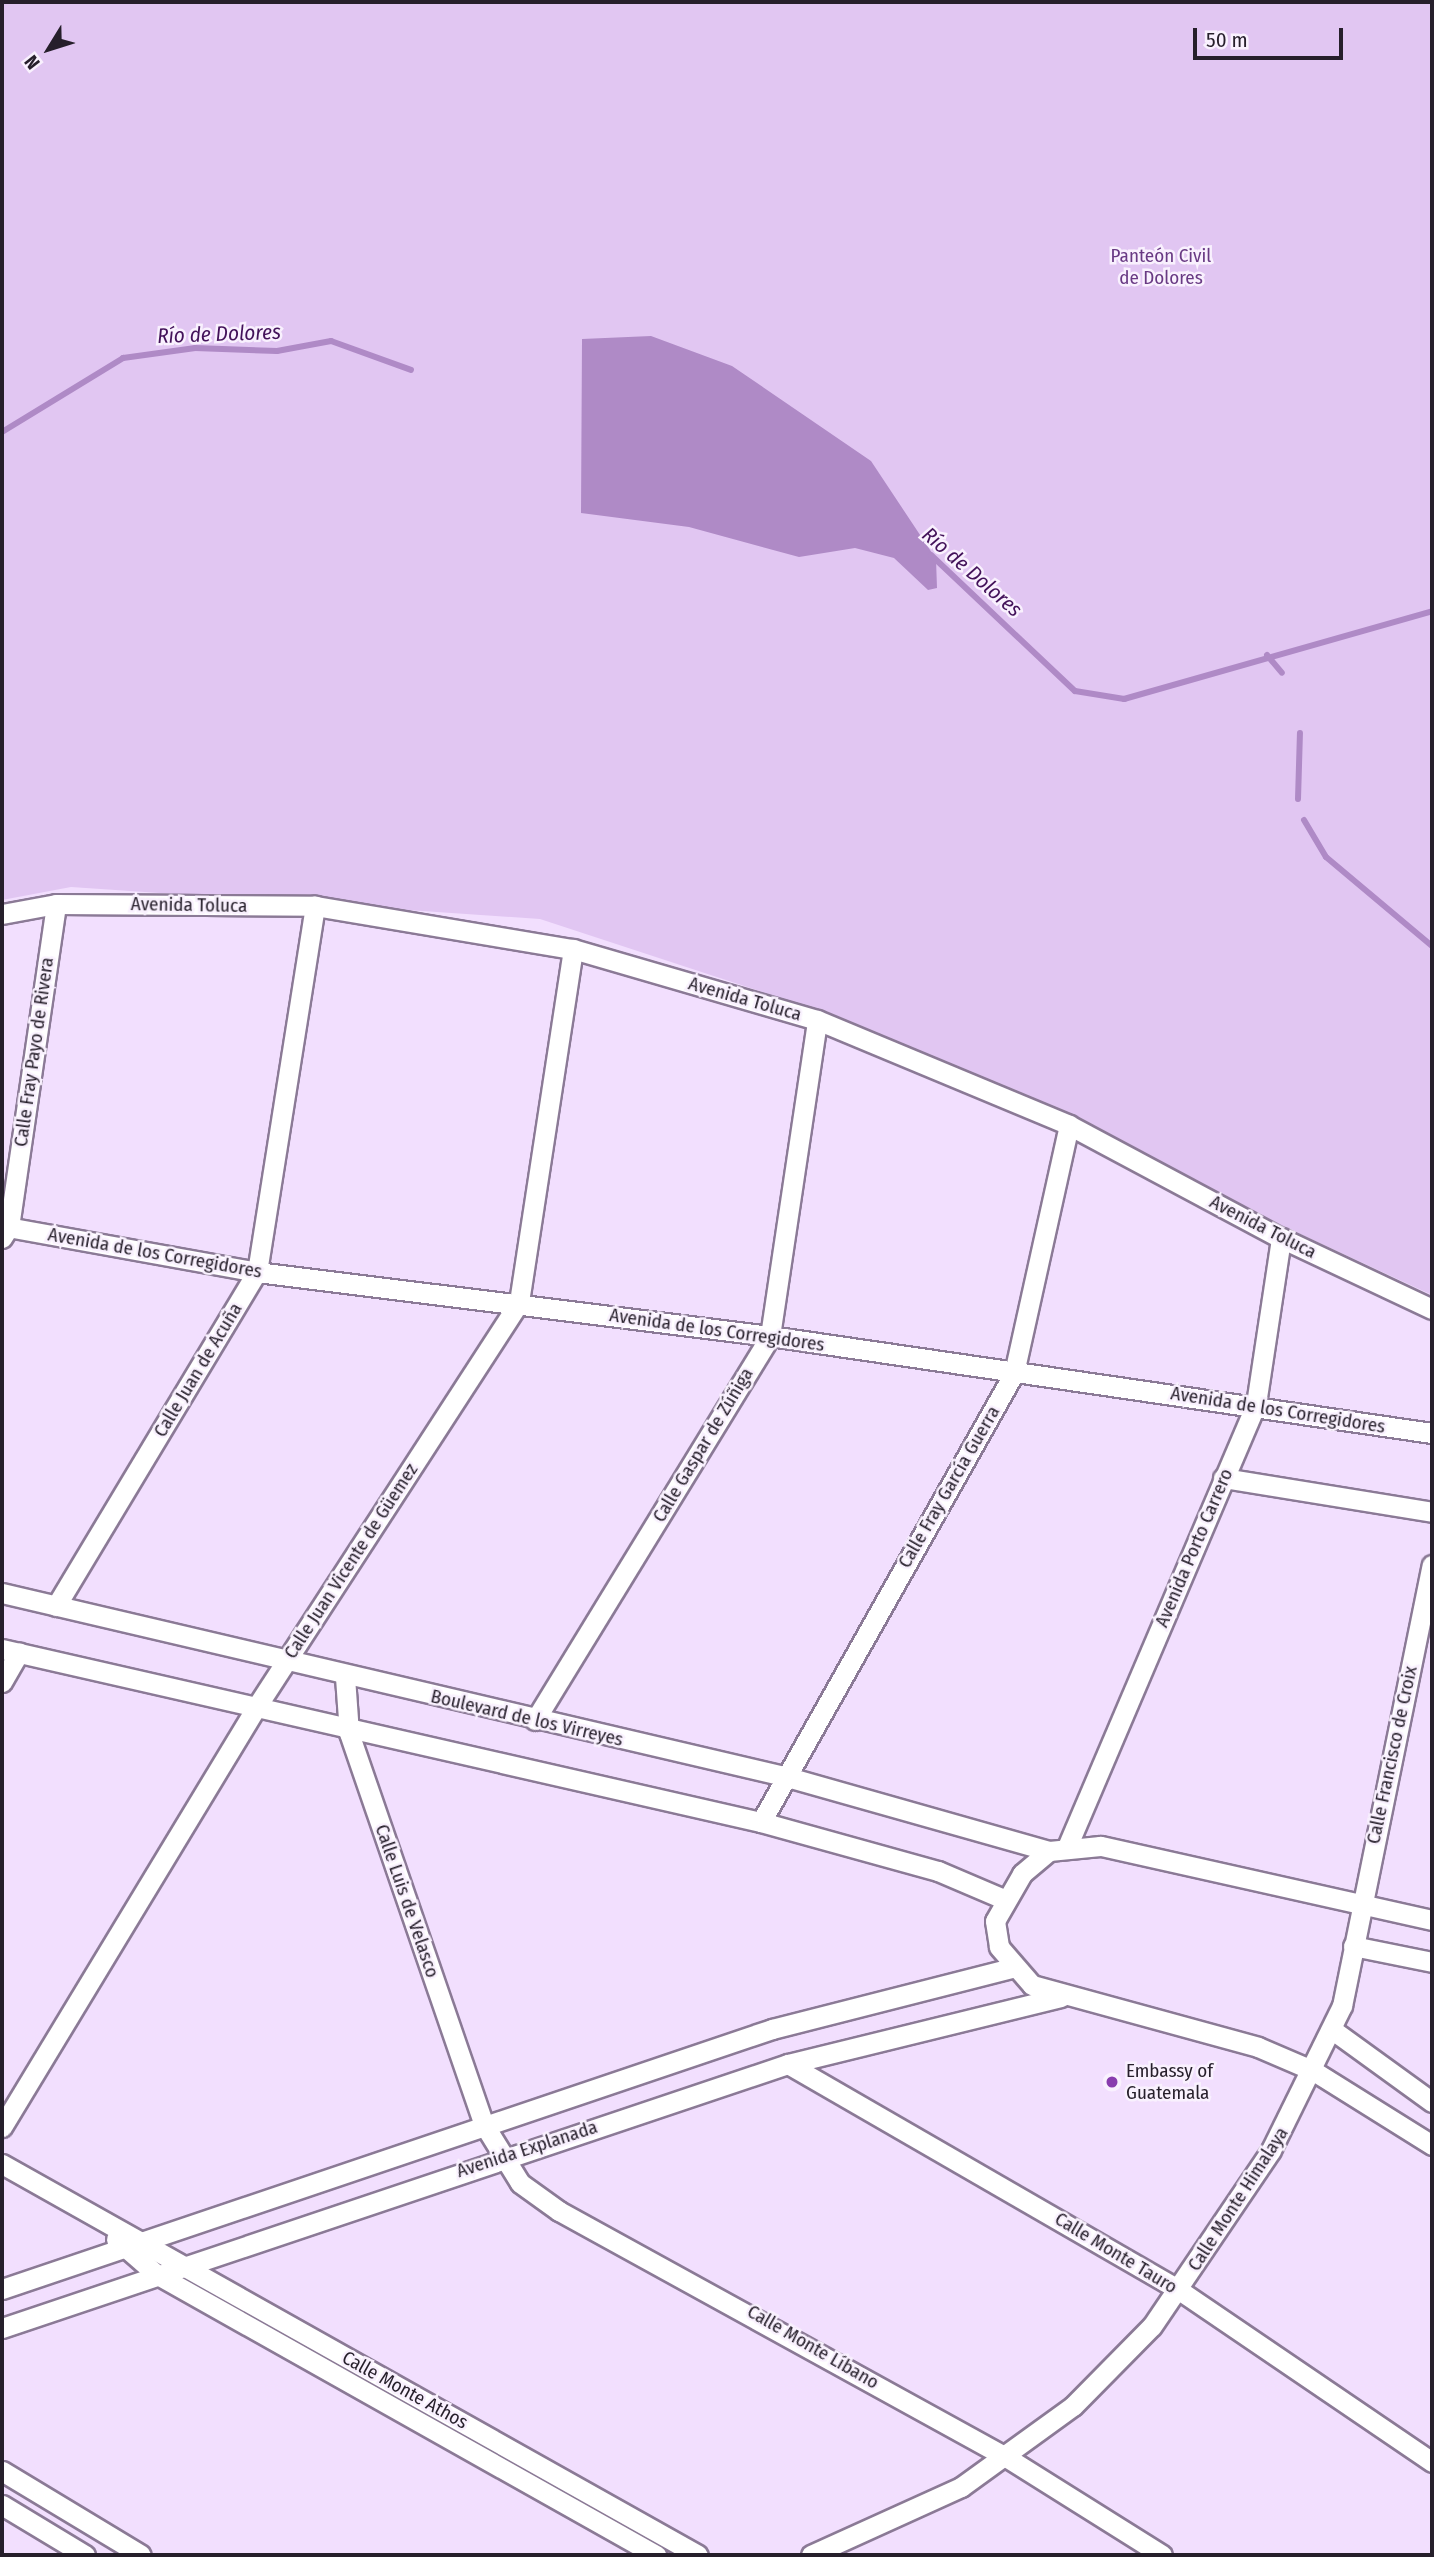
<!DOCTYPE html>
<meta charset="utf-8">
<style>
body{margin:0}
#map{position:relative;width:1434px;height:2557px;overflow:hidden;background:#f2dffe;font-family:"Fira Sans Condensed",sans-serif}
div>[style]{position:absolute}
.green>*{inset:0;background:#e1c6f2}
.water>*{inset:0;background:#af8ac6}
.stream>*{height:6px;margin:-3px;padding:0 3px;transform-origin:3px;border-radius:3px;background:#af8ac6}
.roads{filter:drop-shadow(2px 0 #8b7a96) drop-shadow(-2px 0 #8b7a96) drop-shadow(0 2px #8b7a96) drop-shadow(0 -2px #8b7a96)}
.minor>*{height:19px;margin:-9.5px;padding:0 9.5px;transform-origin:9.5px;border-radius:9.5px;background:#fff}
.dots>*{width:19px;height:19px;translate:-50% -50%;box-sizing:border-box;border:4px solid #f9f1fe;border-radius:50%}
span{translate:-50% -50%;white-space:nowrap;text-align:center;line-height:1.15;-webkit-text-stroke:5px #f9f1fe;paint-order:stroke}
.park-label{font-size:19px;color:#693a84}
.street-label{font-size:19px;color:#261f2b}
.poi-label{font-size:19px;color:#261f2b}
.left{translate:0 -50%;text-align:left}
.water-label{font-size:21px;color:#43125a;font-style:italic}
.frame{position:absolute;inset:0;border:4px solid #261f2b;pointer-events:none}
.north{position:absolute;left:14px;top:14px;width:70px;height:70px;-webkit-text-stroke:5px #f9f1fe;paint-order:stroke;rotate:232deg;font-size:19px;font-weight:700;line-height:28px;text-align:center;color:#261f2b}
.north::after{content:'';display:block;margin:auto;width:24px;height:32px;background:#261f2b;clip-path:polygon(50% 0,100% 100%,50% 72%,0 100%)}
.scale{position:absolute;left:1193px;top:28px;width:150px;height:32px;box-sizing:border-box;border:4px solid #261f2b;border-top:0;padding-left:9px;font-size:21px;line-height:24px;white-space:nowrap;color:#261f2b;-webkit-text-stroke:5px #f9f1fe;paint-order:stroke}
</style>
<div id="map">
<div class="green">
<div style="clip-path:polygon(2px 2px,1432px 2px,1432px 1295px,817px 1010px,540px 919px,71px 887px,2px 900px)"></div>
</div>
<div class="water">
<div style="clip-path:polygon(651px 336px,732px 366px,871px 461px,936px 559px,937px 588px,928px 590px,894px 558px,855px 548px,799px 557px,689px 527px,581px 513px,582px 339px)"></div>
</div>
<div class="stream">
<div style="left:2px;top:432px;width:142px;rotate:-31.4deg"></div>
<div style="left:123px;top:358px;width:73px;rotate:-7.9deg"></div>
<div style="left:195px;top:348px;width:82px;rotate:2.1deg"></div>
<div style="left:277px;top:351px;width:55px;rotate:-10.5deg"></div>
<div style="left:331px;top:341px;width:85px;rotate:19.9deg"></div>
<div style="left:931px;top:555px;width:198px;rotate:43.4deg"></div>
<div style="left:1075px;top:691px;width:50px;rotate:9.3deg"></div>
<div style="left:1124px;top:699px;width:320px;rotate:-15.9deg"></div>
<div style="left:1267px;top:655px;width:23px;rotate:50deg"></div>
<div style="left:1298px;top:799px;width:66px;rotate:-88.3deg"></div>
<div style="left:1304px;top:820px;width:43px;rotate:59.3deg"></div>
<div style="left:1326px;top:857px;width:138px;rotate:40deg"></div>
</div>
<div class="roads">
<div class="minor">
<div style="left:2px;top:914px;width:55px;rotate:-10.5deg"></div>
<div style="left:56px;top:904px;width:259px;rotate:0.4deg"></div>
<div style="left:315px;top:906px;width:262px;rotate:9.5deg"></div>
<div style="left:573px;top:949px;width:254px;rotate:16.2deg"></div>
<div style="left:817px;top:1020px;width:273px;rotate:22.6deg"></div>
<div style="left:1069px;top:1125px;width:240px;rotate:28.1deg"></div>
<div style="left:1281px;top:1238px;width:167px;rotate:25.2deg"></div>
<div style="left:2px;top:1226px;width:259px;rotate:10.2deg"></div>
<div style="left:257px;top:1272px;width:517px;rotate:7.11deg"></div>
<div style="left:770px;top:1336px;width:669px;rotate:8.34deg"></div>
<div style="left:2px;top:1238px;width:13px;rotate:-58deg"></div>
<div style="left:9px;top:1227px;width:326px;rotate:-81.7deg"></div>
<div style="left:1223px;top:1478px;width:212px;rotate:9.2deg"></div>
<div style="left:2px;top:1593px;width:803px;rotate:13.17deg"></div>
<div style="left:784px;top:1776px;width:275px;rotate:15.8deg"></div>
<div style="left:56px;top:1606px;width:390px;rotate:-59deg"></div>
<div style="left:257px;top:1272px;width:371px;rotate:-81deg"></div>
<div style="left:2px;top:1649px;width:778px;rotate:12.84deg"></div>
<div style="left:761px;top:1822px;width:184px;rotate:15.5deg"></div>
<div style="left:938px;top:1871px;width:72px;rotate:23deg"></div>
<div style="left:345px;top:1677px;width:56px;rotate:85.9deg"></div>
<div style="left:349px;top:1733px;width:412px;rotate:71deg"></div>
<div style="left:483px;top:2123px;width:70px;rotate:58.3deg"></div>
<div style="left:520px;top:2183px;width:48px;rotate:35.7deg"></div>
<div style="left:559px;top:2211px;width:510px;rotate:28.83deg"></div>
<div style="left:1006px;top:2457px;width:184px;rotate:32.1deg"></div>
<div style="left:2px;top:1682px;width:34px;rotate:-60deg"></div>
<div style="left:535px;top:1720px;width:450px;rotate:-58.5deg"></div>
<div style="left:770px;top:1336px;width:319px;rotate:-81.5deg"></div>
<div style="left:761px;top:1822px;width:515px;rotate:-60.6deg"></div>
<div style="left:1014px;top:1373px;width:254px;rotate:-77.5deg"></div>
<div style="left:1067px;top:1847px;width:482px;rotate:-66.9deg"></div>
<div style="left:1256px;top:1404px;width:168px;rotate:-81.4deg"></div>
<div style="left:1432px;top:1920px;width:340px;rotate:-167.4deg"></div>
<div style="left:1100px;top:1846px;width:51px;rotate:174.4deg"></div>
<div style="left:1049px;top:1851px;width:35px;rotate:140deg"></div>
<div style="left:1022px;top:1874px;width:54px;rotate:119.9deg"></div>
<div style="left:995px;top:1921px;width:26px;rotate:81deg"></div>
<div style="left:999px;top:1947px;width:50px;rotate:49deg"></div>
<div style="left:1032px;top:1985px;width:234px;rotate:15.3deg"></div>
<div style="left:1258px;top:2047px;width:59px;rotate:23.1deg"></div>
<div style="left:1312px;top:2070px;width:142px;rotate:32deg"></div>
<div style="left:1353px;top:1946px;width:81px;rotate:11.4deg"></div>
<div style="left:1334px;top:2031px;width:121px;rotate:35.9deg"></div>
<div style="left:788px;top:2064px;width:452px;rotate:30deg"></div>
<div style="left:1179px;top:2290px;width:306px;rotate:34.2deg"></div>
<div style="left:2px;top:2127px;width:489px;rotate:-58.8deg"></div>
<div style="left:255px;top:1709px;width:485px;rotate:-57deg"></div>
<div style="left:519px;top:1302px;width:357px;rotate:-81.3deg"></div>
<div style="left:2px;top:2164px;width:798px;rotate:29.33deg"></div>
<div style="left:116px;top:2239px;width:53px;rotate:41.2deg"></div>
<div style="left:156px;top:2274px;width:574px;rotate:29.34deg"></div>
<div style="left:2px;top:2289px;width:813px;rotate:-18.66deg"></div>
<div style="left:772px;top:2029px;width:248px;rotate:-14.3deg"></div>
<div style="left:2px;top:2328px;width:829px;rotate:-18.57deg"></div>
<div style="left:788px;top:2064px;width:281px;rotate:-13.8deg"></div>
<div style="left:2px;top:2471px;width:162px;rotate:31.1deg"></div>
<div style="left:2px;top:2505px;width:97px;rotate:31.1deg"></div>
<div style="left:811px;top:2555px;width:165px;rotate:-24.4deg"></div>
<div style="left:961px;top:2487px;width:138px;rotate:-35.9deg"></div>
<div style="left:1073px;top:2406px;width:112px;rotate:-45.4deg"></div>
<div style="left:1152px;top:2326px;width:212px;rotate:-55.9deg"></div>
<div style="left:1271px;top:2150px;width:161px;rotate:-63.8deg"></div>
<div style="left:1342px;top:2006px;width:450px;rotate:-78.5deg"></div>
</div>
</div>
<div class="dots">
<div style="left:1112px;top:2082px;background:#883dae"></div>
</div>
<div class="park-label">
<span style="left:1161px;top:267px">Panteón Civil<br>de Dolores</span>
</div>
<div class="street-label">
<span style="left:189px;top:905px;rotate:1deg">Avenida Toluca</span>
<span style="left:745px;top:999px;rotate:16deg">Avenida Toluca</span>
<span style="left:34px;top:1052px;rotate:-82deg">Calle Fray Payo de Rivera</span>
<span style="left:1263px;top:1227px;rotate:27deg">Avenida Toluca</span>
<span style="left:155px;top:1253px;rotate:10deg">Avenida de los Corregidores</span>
<span style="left:717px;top:1330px;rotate:8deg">Avenida de los Corregidores</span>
<span style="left:198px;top:1370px;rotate:-59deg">Calle Juan de Acuña</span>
<span style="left:1278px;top:1410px;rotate:9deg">Avenida de los Corregidores</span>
<span style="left:703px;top:1445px;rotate:-59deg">Calle Gaspar de Zúñiga</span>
<span style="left:949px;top:1487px;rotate:-60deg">Calle Fray García Guerra</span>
<span style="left:1194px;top:1548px;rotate:-67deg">Avenida Porto Carrero</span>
<span style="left:351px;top:1561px;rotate:-57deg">Calle Juan Vicente de Güemez</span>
<span style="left:527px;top:1718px;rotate:13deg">Boulevard de los Virreyes</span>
<span style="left:1392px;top:1755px;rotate:-78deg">Calle Francisco de Croix</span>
<span style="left:407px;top:1901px;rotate:71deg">Calle Luis de Velasco</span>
<span style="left:527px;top:2149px;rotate:-18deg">Avenida Explanada</span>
<span style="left:1238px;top:2199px;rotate:-57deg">Calle Monte Himalaya</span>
<span style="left:1116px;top:2253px;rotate:31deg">Calle Monte Tauro</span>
<span style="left:813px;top:2347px;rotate:30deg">Calle Monte Líbano</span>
<span style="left:405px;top:2390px;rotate:29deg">Calle Monte Athos</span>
</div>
<div class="poi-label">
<span class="left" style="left:1126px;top:2082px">Embassy of<br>Guatemala</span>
</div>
<div class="water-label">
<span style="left:219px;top:334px;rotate:-2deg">Río de Dolores</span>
<span style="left:972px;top:572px;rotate:41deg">Río de Dolores</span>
</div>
<div class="frame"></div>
<div class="north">N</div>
<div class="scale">50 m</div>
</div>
